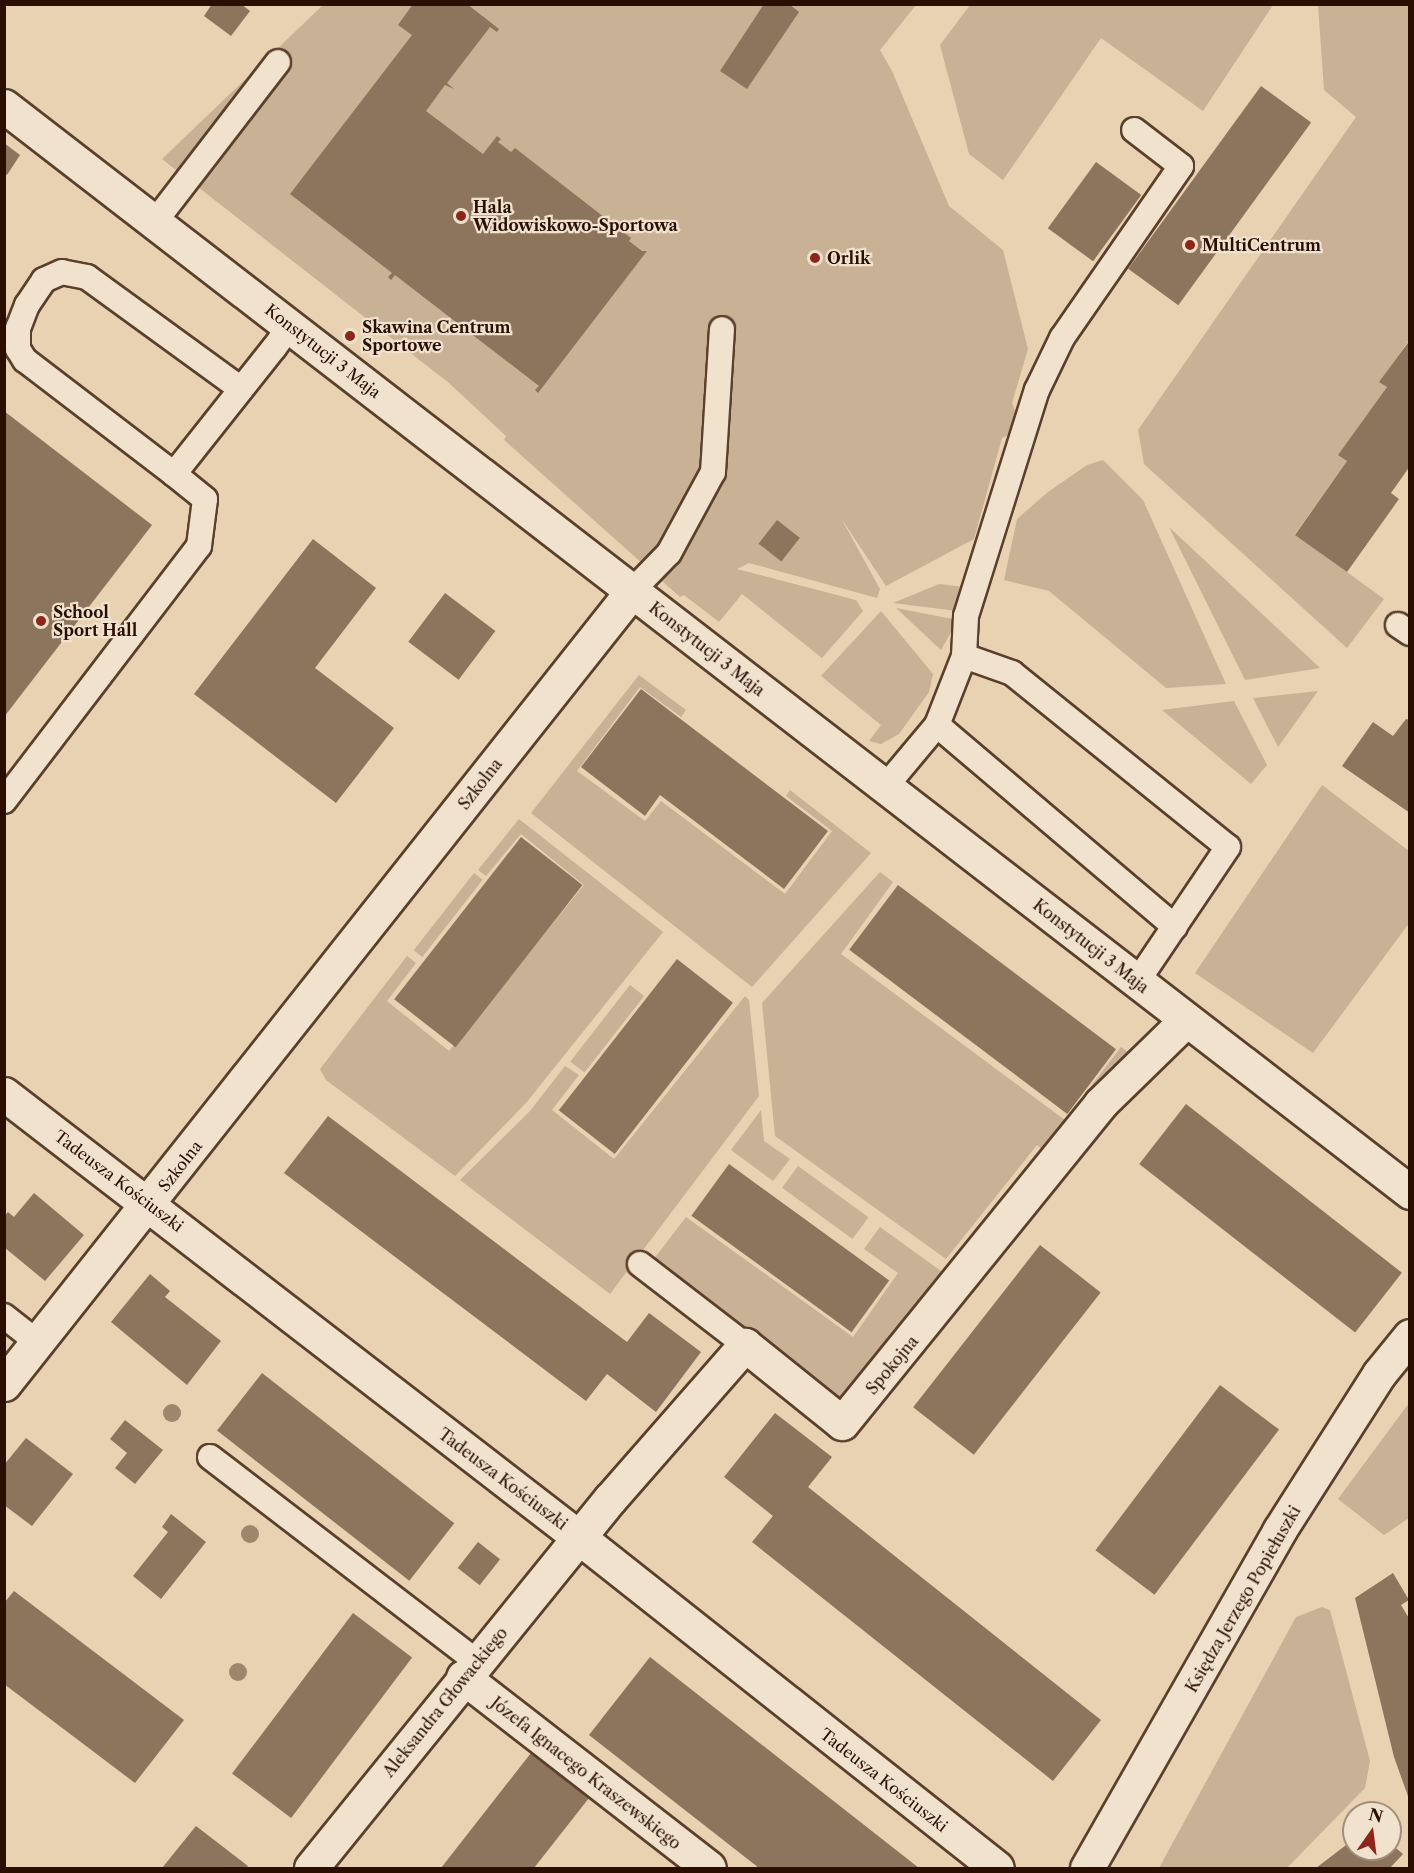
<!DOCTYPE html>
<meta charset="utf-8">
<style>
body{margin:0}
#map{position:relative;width:1414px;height:1873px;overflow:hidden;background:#e8d2b2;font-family:"Libre Caslon Text",serif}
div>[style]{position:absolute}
.green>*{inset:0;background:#c8b194;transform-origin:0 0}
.building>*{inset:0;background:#8d745d;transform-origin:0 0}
.roads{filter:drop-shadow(2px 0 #5a402c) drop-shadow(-2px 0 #5a402c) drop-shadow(0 2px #5a402c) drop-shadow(0 -2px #5a402c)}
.service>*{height:24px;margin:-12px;padding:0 12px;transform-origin:12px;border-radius:12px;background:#f0e2cd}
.minor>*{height:33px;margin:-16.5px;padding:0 16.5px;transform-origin:16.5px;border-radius:16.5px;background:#f0e2cd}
.tertiary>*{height:33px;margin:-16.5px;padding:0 16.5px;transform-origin:16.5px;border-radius:16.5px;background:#f0e2cd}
.trees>*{width:18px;height:18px;margin:-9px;border-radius:50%;background:#9e866d}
.dots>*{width:16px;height:16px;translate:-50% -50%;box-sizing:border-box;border:3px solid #f0e2cd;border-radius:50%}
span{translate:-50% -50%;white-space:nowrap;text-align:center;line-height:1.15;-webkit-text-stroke:4.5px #f0e2cd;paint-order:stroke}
.poi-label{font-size:16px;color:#2a0f00;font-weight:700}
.left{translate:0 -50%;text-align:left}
.street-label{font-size:16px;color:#2a0f00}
.frame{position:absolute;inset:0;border:6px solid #2a0f00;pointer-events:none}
.north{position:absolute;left:1342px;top:1801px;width:60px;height:60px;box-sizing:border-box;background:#f0e2cd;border:2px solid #a18e7b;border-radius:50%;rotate:14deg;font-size:16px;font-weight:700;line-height:24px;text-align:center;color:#2a0f00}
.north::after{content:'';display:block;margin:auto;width:21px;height:27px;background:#8f2418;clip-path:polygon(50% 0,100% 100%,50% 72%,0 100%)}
</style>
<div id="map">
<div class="green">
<div style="clip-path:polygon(323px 5px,916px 5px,880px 50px,892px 71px,949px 206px,1003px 250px,1028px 349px,1012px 403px,1022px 428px,1002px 438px,974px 539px,886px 586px,841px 518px,880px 589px,877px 598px,749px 563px,737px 569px,856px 600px,863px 611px,822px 658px,742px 594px,719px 622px,684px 595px,680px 597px,504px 440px,506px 436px,449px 383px,162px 159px)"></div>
<div style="clip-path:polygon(970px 5px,970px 4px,1273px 5px,1203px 111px,1101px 38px,1003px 180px,969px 154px,940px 45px)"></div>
<div style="clip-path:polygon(1318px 5px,1409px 5px,1409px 340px,1380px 382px,1387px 387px,1339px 455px,1347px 461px,1295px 534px,1384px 599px,1347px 648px,1144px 464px,1138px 430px,1356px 117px,1324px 90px)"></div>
<div style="clip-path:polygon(1103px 460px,1143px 500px,1226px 684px,1166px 688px,1049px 591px,1004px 580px,1017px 519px,1048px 492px,1087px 465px)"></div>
<div style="clip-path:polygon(1169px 527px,1320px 668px,1245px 680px)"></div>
<div style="clip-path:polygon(939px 584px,964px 587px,957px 611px,893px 603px)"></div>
<div style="clip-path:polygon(896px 608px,958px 620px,941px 650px)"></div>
<div style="clip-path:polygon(881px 611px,933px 674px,929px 692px,899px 734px,881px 744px,869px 741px,881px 725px,821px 676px)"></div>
<div style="clip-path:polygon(639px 675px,686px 710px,681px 717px,640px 687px,577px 771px,645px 821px,661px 801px,785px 894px,832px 831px,786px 796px,790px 790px,871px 853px,752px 987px,531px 813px)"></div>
<div style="clip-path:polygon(1318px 691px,1278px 747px,1253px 698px)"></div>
<div style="clip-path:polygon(1234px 701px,1267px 765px,1251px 784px,1162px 710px)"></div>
<div style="clip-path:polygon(1322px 785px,1409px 851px,1410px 922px,1313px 1053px,1195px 973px)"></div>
<div style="clip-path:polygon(519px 819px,663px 932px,526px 1103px,455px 1176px,326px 1080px,320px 1069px,407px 956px,416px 963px,387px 1001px,449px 1051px,584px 885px,521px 834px,486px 876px,478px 870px)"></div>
<div style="clip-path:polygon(880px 872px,893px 882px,841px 954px,1065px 1120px,1121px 1047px,1132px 1055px,1062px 1165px,1037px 1145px,946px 1259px,775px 1136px,762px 1003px)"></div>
<div style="left:474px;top:873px;width:11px;height:98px;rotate:38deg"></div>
<div style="left:630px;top:985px;width:18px;height:97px;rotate:38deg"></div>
<div style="clip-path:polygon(745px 996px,749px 1000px,759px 1096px,610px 1294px,460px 1180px,530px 1111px,565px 1066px,579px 1075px,552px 1110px,614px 1159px)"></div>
<div style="clip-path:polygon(761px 1110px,764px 1141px,790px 1159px,773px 1181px,731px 1150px)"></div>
<div style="left:798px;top:1166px;width:87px;height:27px;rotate:36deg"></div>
<div style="clip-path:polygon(686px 1217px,853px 1337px,898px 1273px,864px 1249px,880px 1227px,966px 1289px,856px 1423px,650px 1264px)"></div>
<div style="clip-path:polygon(1409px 1403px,1409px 1518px,1384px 1535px,1338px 1499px)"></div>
<div style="clip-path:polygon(1322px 1607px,1330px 1610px,1370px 1761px,1365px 1788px,1287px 1868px,1159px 1868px,1296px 1617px)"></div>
</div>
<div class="building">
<div style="clip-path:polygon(212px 4px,241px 4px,250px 11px,231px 36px,204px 16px)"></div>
<div style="clip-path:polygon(413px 4px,467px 4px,499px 29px,497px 32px,490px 27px,447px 83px,454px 89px,445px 85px,426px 111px,483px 154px,497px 136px,501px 139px,498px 142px,511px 152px,515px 148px,631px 238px,629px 241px,642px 251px,647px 251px,538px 393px,535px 390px,539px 386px,395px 275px,391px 280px,388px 277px,392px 273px,290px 194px,412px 35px,398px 25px)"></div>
<div style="clip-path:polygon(764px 4px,789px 4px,799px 12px,747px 89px,720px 71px)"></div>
<div style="left:1261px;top:86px;width:62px;height:226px;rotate:36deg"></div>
<div style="clip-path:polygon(4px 143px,20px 155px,7px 175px,4px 173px)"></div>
<div style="left:1096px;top:162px;width:56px;height:82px;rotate:36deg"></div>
<div style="clip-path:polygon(1410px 340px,1410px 466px,1391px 493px,1399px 499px,1347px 572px,1295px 535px,1347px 461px,1338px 455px,1387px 387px,1379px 382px)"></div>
<div style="clip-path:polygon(4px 411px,152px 525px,4px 717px)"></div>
<div style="left:777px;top:520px;width:29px;height:30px;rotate:38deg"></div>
<div style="clip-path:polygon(313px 539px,376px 588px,315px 668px,394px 728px,336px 803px,194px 694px)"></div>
<div style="left:445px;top:593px;width:63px;height:61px;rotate:37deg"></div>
<div style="clip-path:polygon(641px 689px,828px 831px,784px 889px,660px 795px,645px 816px,581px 767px)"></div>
<div style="clip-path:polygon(1406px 719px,1410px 720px,1410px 813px,1342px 766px,1373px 722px,1393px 736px)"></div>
<div style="left:521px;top:837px;width:78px;height:206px;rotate:38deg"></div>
<div style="left:898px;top:885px;width:273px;height:81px;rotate:37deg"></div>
<div style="left:677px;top:959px;width:71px;height:192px;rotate:38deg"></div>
<div style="left:1186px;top:1104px;width:274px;height:76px;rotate:38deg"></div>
<div style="clip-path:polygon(328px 1116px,627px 1342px,649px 1313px,701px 1352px,656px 1412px,607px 1374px,586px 1401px,284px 1173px)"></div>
<div style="left:729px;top:1164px;width:198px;height:64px;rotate:36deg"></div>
<div style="clip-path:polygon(34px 1193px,84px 1235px,45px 1281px,4px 1247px,4px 1217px,8px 1212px,14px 1217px)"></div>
<div style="left:1040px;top:1245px;width:77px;height:206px;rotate:38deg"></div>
<div style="clip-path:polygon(150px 1274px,170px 1291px,165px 1297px,221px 1341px,187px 1385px,111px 1322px)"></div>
<div style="left:262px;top:1373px;width:244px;height:73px;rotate:38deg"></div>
<div style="left:1220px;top:1385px;width:74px;height:207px;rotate:37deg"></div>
<div style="clip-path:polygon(775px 1413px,832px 1457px,808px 1487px,1101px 1720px,1053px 1781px,752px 1542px,773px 1516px,724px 1477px)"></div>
<div style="clip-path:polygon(125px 1420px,163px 1450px,135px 1484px,115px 1468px,127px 1453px,110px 1439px)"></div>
<div style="clip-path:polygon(26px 1438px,73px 1474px,32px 1526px,4px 1505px,4px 1465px)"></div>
<div style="clip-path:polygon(171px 1514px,206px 1542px,161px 1599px,133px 1576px,168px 1532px,162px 1527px)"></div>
<div style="left:478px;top:1542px;width:28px;height:33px;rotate:38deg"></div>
<div style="clip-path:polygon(1393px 1573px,1409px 1600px,1401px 1605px,1410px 1620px,1409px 1799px,1394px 1757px,1355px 1598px)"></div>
<div style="clip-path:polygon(14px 1591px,184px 1720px,135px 1783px,4px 1684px,4px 1603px)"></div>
<div style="left:353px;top:1613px;width:74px;height:201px;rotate:37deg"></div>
<div style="clip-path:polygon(650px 1657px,919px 1868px,759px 1868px,589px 1735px)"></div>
<div style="clip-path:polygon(531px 1753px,589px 1798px,534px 1868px,441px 1868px)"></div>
<div style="clip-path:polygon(196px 1826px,248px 1866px,246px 1868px,162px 1868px)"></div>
<div style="clip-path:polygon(1354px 1839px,1354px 1849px,1390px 1849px,1390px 1843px,1403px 1854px,1390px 1868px,1316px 1868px)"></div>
</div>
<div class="roads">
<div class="service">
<div style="left:154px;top:223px;width:203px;rotate:-52.4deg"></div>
<div style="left:241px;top:389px;width:190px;rotate:-144deg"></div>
<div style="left:87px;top:277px;width:25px;rotate:-169deg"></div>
<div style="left:62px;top:272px;width:20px;rotate:156deg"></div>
<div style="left:44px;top:280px;width:30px;rotate:124deg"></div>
<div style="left:27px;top:305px;width:25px;rotate:111deg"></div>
<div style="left:18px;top:328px;width:21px;rotate:90deg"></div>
<div style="left:18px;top:349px;width:13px;rotate:58deg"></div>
<div style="left:25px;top:360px;width:188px;rotate:37.4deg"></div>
<div style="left:174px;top:474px;width:161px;rotate:-51.6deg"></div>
<div style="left:274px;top:348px;width:29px;rotate:-54deg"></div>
<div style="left:632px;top:591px;width:53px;rotate:-45.8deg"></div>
<div style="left:669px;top:553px;width:92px;rotate:-61.5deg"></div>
<div style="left:713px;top:472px;width:143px;rotate:-86.4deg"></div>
<div style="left:1398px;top:625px;width:14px;rotate:34deg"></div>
<div style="left:964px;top:656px;width:40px;rotate:-87.1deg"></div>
<div style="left:966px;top:616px;width:237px;rotate:-72.6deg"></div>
<div style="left:1037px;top:390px;width:58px;rotate:-64.3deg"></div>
<div style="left:1062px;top:338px;width:209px;rotate:-55.3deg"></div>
<div style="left:1181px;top:166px;width:59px;rotate:-142.5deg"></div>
<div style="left:937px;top:725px;width:312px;rotate:40.3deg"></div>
<div style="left:886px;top:786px;width:80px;rotate:-50.1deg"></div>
<div style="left:937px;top:725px;width:74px;rotate:-68.6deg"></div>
<div style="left:964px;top:656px;width:51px;rotate:19.5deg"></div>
<div style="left:1012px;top:673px;width:277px;rotate:38.9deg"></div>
<div style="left:1228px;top:847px;width:163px;rotate:124deg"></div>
<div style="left:4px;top:801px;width:321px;rotate:-52.6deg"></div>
<div style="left:199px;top:546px;width:47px;rotate:-82.7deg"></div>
<div style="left:205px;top:499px;width:40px;rotate:-141deg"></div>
<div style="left:640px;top:1264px;width:133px;rotate:37.6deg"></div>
<div style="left:4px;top:1316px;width:42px;rotate:38.2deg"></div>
<div style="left:210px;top:1457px;width:335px;rotate:37.5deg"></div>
</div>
<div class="minor">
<div style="left:4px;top:1094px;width:729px;rotate:37.64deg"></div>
<div style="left:581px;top:1539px;width:530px;rotate:38.34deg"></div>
<div style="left:4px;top:1384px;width:1012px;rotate:-51.62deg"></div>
<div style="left:463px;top:1677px;width:311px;rotate:37.8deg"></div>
<div style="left:311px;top:1868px;width:475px;rotate:-51deg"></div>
<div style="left:610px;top:1499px;width:205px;rotate:-48.8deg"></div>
<div style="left:745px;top:1345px;width:124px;rotate:38.8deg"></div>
<div style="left:842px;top:1423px;width:410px;rotate:-51deg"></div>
<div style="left:1100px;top:1104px;width:120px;rotate:-44.3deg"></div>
</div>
<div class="tertiary">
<div style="left:4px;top:106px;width:1777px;rotate:37.68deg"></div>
<div style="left:1087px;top:1868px;width:388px;rotate:-60.3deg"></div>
<div style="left:1279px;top:1531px;width:186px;rotate:-57.5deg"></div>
<div style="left:1379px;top:1374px;width:49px;rotate:-50.8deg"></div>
</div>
</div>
<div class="trees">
<div style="left:172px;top:1413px"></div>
<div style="left:250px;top:1534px"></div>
<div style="left:238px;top:1672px"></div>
</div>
<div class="dots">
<div style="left:461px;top:216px;background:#8f2418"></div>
<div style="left:1190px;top:245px;background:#8f2418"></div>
<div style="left:815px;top:258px;background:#8f2418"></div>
<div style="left:350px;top:336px;background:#8f2418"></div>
<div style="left:41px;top:621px;background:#8f2418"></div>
</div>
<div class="poi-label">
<span class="left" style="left:473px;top:216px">Hala<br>Widowiskowo-Sportowa</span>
<span class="left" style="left:1202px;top:245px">MultiCentrum</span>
<span class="left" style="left:827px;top:258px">Orlik</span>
<span class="left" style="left:362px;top:336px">Skawina Centrum<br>Sportowe</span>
<span class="left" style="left:53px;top:621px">School<br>Sport Hall</span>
</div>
<div class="street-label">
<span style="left:323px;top:351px;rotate:38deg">Konstytucji 3 Maja</span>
<span style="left:707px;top:649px;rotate:38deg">Konstytucji 3 Maja</span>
<span style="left:480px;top:784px;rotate:-52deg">Szkolna</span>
<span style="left:1091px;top:946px;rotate:38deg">Konstytucji 3 Maja</span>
<span style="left:180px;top:1166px;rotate:-52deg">Szkolna</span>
<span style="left:119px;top:1181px;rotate:37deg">Tadeusza Kościuszki</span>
<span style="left:892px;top:1365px;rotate:-50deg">Spokojna</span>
<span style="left:503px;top:1479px;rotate:37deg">Tadeusza Kościuszki</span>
<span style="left:1243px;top:1599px;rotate:-60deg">Księdza Jerzego Popiełuszki</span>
<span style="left:445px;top:1702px;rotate:-51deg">Aleksandra Głowackiego</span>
<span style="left:586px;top:1773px;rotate:38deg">Józefa Ignacego Kraszewskiego</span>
<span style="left:884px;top:1780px;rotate:38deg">Tadeusza Kościuszki</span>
</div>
<div class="frame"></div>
<div class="north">N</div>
</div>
